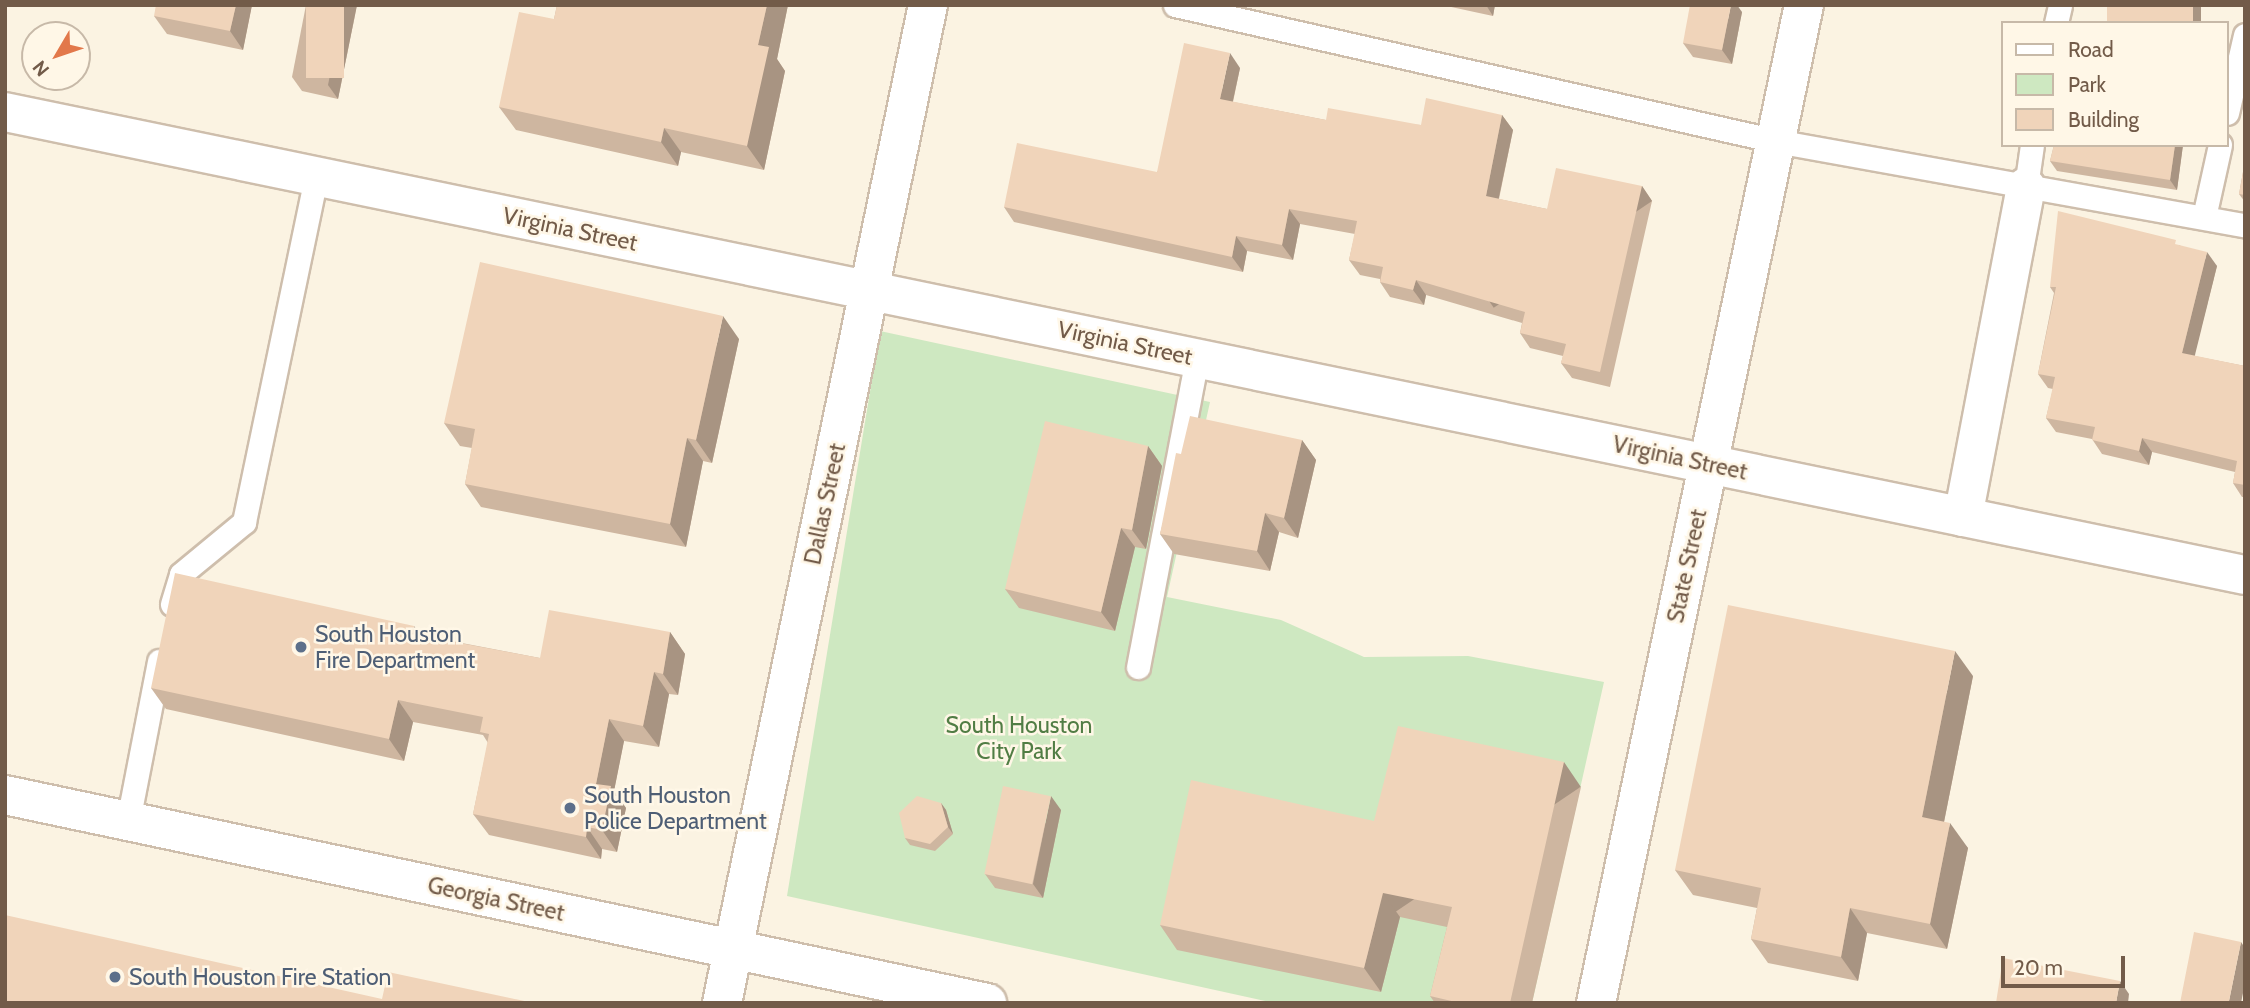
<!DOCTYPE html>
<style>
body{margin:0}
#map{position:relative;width:2250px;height:1008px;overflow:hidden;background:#fbf3e2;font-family:Cabin,sans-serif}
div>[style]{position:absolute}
.green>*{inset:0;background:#cee8c1}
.roads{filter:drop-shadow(2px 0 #cebeac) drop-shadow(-2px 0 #cebeac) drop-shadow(0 2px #cebeac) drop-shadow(0 -2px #cebeac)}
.lane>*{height:23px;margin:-11.5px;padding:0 11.5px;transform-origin:11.5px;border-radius:11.5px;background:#fff}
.street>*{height:38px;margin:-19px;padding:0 19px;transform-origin:19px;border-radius:19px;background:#fff}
.wall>*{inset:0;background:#ceb6a0}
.shaded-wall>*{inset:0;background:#a89482;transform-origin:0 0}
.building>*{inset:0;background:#f0d4ba;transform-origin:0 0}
.dots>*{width:19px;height:19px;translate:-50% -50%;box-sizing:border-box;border:4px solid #fff7e7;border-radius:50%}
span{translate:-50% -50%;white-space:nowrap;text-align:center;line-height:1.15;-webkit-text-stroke:5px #fff7e7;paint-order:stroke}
.street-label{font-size:23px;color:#725b49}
.service-label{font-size:23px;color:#4e5e75}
.left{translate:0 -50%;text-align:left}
.park-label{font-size:23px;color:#517d44}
.frame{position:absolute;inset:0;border:7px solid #725b49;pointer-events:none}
.legend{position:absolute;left:2001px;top:21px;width:228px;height:126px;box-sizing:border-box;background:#fff7e7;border:2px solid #c7b9a8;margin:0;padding:9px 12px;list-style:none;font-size:21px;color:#725b49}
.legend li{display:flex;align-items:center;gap:14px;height:35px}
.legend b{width:35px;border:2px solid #c7b9a8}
.north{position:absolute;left:21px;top:21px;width:70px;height:70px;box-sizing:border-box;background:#fff7e7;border:2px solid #c7b9a8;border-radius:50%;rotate:231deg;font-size:19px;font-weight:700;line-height:28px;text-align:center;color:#725b49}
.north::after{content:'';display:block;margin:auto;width:24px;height:32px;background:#e2784a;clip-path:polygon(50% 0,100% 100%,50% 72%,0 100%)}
.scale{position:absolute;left:2001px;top:956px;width:124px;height:32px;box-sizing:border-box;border:4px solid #725b49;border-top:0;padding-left:9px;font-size:21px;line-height:24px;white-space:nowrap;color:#725b49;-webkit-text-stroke:5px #fff7e7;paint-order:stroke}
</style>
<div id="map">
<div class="green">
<div style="clip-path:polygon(880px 331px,1210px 402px,1167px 597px,1281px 620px,1364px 657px,1468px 656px,1604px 682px,1532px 1003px,1274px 1003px,787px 896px)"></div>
</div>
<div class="roads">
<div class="lane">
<div style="left:1175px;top:5px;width:616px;rotate:12.75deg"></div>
<div style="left:1776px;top:141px;width:476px;rotate:10.2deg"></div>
<div style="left:2056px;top:23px;width:18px;rotate:-77deg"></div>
<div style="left:2227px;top:113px;width:80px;rotate:-77deg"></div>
<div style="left:2026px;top:187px;width:42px;rotate:-81.9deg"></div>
<div style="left:2204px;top:217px;width:74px;rotate:-77.5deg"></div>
<div style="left:172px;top:604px;width:31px;rotate:-73deg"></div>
<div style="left:181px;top:574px;width:82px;rotate:-39.5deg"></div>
<div style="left:244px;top:522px;width:353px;rotate:-78.2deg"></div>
<div style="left:1138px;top:667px;width:315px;rotate:-79.2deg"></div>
<div style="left:128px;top:821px;width:163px;rotate:-79deg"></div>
</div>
<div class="street">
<div style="left:5px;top:112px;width:2287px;rotate:11.68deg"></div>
<div style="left:1963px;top:517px;width:336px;rotate:-79.2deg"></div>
<div style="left:5px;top:795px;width:1004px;rotate:11.96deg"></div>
<div style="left:722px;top:1003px;width:1019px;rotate:-78.34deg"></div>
<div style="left:1596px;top:1003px;width:1019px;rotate:-78.23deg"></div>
</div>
</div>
<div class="wall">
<div style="clip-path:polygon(252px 5px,243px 50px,167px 34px,154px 16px)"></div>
<div style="clip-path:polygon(306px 5px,357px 5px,338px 99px,302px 91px,292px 77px)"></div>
<div style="clip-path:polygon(557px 5px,788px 5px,777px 59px,785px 71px,764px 170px,681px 152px,678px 166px,516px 130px,499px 107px,554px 19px)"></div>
<div style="clip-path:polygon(1442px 5px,1495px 5px,1493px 16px)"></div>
<div style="clip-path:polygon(1742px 12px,1732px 64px,1693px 57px,1683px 43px)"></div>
<div style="clip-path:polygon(1240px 68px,1233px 102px,1326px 120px,1421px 125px,1502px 115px,1513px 130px,1499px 199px,1547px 209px,1642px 186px,1652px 201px,1610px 387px,1572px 378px,1561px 363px,1563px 356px,1530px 348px,1520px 333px,1522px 323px,1426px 295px,1424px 305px,1390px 297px,1380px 282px,1380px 279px,1360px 275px,1349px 260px,1355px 234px,1300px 224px,1293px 260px,1247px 251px,1243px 272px,1014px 222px,1004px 207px,1157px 172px)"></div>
<div style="clip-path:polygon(2054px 145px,2183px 145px,2177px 190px,2057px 171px,2050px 161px)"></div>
<div style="clip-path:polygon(2245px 161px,2245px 202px,2239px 194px)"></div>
<div style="clip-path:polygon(2179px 245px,2217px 266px,2194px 356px,2245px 366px,2245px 497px,2242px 497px,2233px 483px,2235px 472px,2152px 452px,2149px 465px,2102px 454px,2092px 439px,2056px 432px,2046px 418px,2053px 389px,2048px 388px,2038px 374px,2054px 293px,2050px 287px)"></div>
<div style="clip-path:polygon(739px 339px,712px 463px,703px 461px,686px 547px,481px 507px,465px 484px,472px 448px,460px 446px,444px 423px)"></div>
<div style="clip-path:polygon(1302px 440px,1316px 460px,1298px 538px,1279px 532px,1270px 571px,1174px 554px,1160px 534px,1181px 454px)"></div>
<div style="clip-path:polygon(1148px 446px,1162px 466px,1146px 549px,1135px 547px,1115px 631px,1019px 608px,1005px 589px)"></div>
<div style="clip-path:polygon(670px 632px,685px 654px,678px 695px,669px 694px,659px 747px,624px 741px,614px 791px,626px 808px,617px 852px,602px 849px,601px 859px,489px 835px,473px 814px,488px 743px,483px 735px,413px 722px,404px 761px,166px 709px,151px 688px,420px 635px,540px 658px)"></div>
<div style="clip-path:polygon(1973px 676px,1944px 822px,1968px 848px,1947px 949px,1867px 933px,1858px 981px,1768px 963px,1751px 939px,1757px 908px,1693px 895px,1675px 870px)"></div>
<div style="clip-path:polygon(1581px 787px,1532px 1003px,1435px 1003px,1430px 996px,1447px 927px,1400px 917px,1381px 992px,1177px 950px,1160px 925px)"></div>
<div style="clip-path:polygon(941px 803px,946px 810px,953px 834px,935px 851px,910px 845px,905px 838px)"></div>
<div style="clip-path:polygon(1061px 810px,1043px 898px,995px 888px,985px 874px)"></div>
</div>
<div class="shaded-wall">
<div style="clip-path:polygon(236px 5px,252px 5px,243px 50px,230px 31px)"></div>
<div style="clip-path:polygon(344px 5px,357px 5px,338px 99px,328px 85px)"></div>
<div style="clip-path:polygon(767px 5px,788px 5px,777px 59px,785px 71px,764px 170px,747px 146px,758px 45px)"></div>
<div style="clip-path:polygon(1486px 5px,1495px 5px,1493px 16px)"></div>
<div style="clip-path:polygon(1731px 5px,1737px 5px,1742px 12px,1732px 64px,1722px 50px)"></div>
<div style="left:2193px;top:5px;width:8px;height:18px"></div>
<div style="clip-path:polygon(1230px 53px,1240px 68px,1230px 114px,1220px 99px)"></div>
<div style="clip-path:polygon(1502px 115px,1513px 130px,1496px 211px,1486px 196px)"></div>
<div style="clip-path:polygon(664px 128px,681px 152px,678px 166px,661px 142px)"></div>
<div style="clip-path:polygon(2175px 145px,2183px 145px,2177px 190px,2170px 180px)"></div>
<div style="left:1642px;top:186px;width:18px;height:191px;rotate:56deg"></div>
<div style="clip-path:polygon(1289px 209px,1300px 224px,1293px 260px,1282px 245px)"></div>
<div style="clip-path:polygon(1236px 236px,1247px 251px,1243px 272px,1232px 257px)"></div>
<div style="clip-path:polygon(2207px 252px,2217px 266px,2192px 367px,2182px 353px)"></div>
<div style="clip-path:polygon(1416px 280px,1426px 295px,1424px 305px,1413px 290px)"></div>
<div style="clip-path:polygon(723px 316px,739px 339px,712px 463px,696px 440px)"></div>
<div style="clip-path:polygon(687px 438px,703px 461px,686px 547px,670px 524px)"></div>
<div style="clip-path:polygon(2142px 438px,2152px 452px,2149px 465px,2139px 451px)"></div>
<div style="clip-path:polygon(1302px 440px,1316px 460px,1298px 538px,1284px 518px)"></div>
<div style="clip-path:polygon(1148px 446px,1162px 466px,1146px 549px,1132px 530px)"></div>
<div style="clip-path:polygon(1265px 513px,1279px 532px,1270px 571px,1257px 551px)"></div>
<div style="clip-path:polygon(1121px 528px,1135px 547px,1115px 631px,1101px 612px)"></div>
<div style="clip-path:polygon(414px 626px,429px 647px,412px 634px)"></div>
<div style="clip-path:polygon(670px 632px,685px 654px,678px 695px,663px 674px)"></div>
<div style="clip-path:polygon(1955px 651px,1973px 676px,1940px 842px,1922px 817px)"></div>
<div style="clip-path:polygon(654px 672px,669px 694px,659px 747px,643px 726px)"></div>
<div style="clip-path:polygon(398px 700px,413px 722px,404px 761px,389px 739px)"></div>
<div style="clip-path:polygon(609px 719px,624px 741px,614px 791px,626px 808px,617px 852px,602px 830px,596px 784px)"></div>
<div style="left:1564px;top:762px;width:30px;height:247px;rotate:56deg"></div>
<div style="clip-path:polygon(1051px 796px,1061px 810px,1043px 898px,1033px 884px)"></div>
<div style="clip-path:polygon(941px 803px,946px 810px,953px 834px,948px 827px)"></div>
<div style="clip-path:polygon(1950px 823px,1968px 848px,1947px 949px,1930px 924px)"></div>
<div style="clip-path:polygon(587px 827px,602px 849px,601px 859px,586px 837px)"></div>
<div style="clip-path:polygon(1383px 893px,1400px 917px,1381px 992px,1364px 968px)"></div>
<div style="clip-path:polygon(1850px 908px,1867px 933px,1858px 981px,1841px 957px)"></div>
<div style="clip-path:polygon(2241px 942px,2245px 948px,2245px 983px,2241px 1003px,2230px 1003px,2229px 1001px)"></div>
<div style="clip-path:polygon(2120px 981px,2129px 994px,2128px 1003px,2116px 1003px)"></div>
</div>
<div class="building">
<div style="clip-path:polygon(156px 5px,236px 5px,230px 31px,154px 16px)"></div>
<div style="left:306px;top:5px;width:38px;height:73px"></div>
<div style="clip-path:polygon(557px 5px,767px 5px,758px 45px,769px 47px,747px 146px,664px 128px,661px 142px,499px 107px,519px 12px,554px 19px)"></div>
<div style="clip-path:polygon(1690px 5px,1731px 5px,1722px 50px,1683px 43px)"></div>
<div style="left:2107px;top:5px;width:86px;height:18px"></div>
<div style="clip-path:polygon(1184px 43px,1230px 53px,1220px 99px,1326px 120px,1328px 108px,1421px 125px,1426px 98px,1502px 115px,1486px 196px,1547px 209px,1556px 168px,1642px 186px,1600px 372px,1561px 363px,1566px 344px,1520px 333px,1525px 312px,1416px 280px,1413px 290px,1380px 282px,1383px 267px,1349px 260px,1357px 221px,1289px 209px,1282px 245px,1236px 236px,1232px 257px,1004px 207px,1017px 143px,1157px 172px)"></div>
<div style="clip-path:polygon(2054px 145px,2175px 145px,2170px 180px,2050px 161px)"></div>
<div style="clip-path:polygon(2245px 161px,2245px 195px,2239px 194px)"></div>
<div style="clip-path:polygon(2058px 211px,2176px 240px,2175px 244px,2207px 252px,2182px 353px,2245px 366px,2245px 485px,2233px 483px,2237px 461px,2142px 438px,2139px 451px,2092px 440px,2095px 427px,2046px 418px,2055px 377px,2038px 374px,2056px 287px,2050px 287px)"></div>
<div style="clip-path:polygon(480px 262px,723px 316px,696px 440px,687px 438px,670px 524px,465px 484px,475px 429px,444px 423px)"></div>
<div style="clip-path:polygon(1190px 416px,1302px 440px,1284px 518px,1265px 513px,1257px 551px,1160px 534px,1176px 453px,1181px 454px)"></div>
<div style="clip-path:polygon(1045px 421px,1148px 446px,1132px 530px,1121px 528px,1101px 612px,1005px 589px)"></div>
<div style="clip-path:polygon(175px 573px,414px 626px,412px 634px,540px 658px,549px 610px,670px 632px,663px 674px,654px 672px,643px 726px,609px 719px,596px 784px,611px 786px,602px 830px,587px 827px,586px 837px,473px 814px,489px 734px,480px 732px,483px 717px,398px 700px,389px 739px,151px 688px)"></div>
<div style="clip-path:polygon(1728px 605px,1955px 651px,1922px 817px,1950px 823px,1930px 924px,1850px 908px,1841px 957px,1751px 939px,1761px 888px,1675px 870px)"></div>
<div style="clip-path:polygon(1398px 726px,1564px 762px,1510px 1003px,1460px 1003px,1430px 996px,1452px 907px,1383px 893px,1364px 968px,1160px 925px,1191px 780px,1374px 821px)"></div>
<div style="left:1003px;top:786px;width:49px;height:90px;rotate:12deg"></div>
<div style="clip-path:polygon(917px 796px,941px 803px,948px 827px,930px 844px,905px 838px,899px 813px)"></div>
<div style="clip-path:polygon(5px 915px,382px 999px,388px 972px,534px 1003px,5px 1003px)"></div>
<div style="clip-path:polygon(2194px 932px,2241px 942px,2229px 1001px,2237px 1003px,2180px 1003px)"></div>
<div style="clip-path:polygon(2003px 958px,2120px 981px,2116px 1003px,1996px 1003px)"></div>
</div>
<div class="dots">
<div style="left:301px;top:647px;background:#5c6f8a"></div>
<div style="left:570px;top:808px;background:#5c6f8a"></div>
<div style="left:115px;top:977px;background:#5c6f8a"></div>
</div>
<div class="street-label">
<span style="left:570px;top:229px;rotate:12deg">Virginia Street</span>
<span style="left:1125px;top:343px;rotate:12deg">Virginia Street</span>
<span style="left:1680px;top:458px;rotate:12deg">Virginia Street</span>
<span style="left:825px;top:504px;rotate:-78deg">Dallas Street</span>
<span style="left:1687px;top:566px;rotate:-78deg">State Street</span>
<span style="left:496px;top:899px;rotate:12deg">Georgia Street</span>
</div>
<div class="service-label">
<span class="left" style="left:315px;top:647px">South Houston<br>Fire Department</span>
<span class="left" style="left:584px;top:808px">South Houston<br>Police Department</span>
<span class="left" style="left:129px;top:977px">South Houston Fire Station</span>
</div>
<div class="park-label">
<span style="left:1019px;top:738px">South Houston<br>City Park</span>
</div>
<div class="frame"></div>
<ul class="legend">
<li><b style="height:9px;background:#fff"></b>Road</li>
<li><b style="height:19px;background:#cee8c1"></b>Park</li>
<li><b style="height:19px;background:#f0d4ba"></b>Building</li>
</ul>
<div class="north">N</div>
<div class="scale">20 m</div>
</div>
